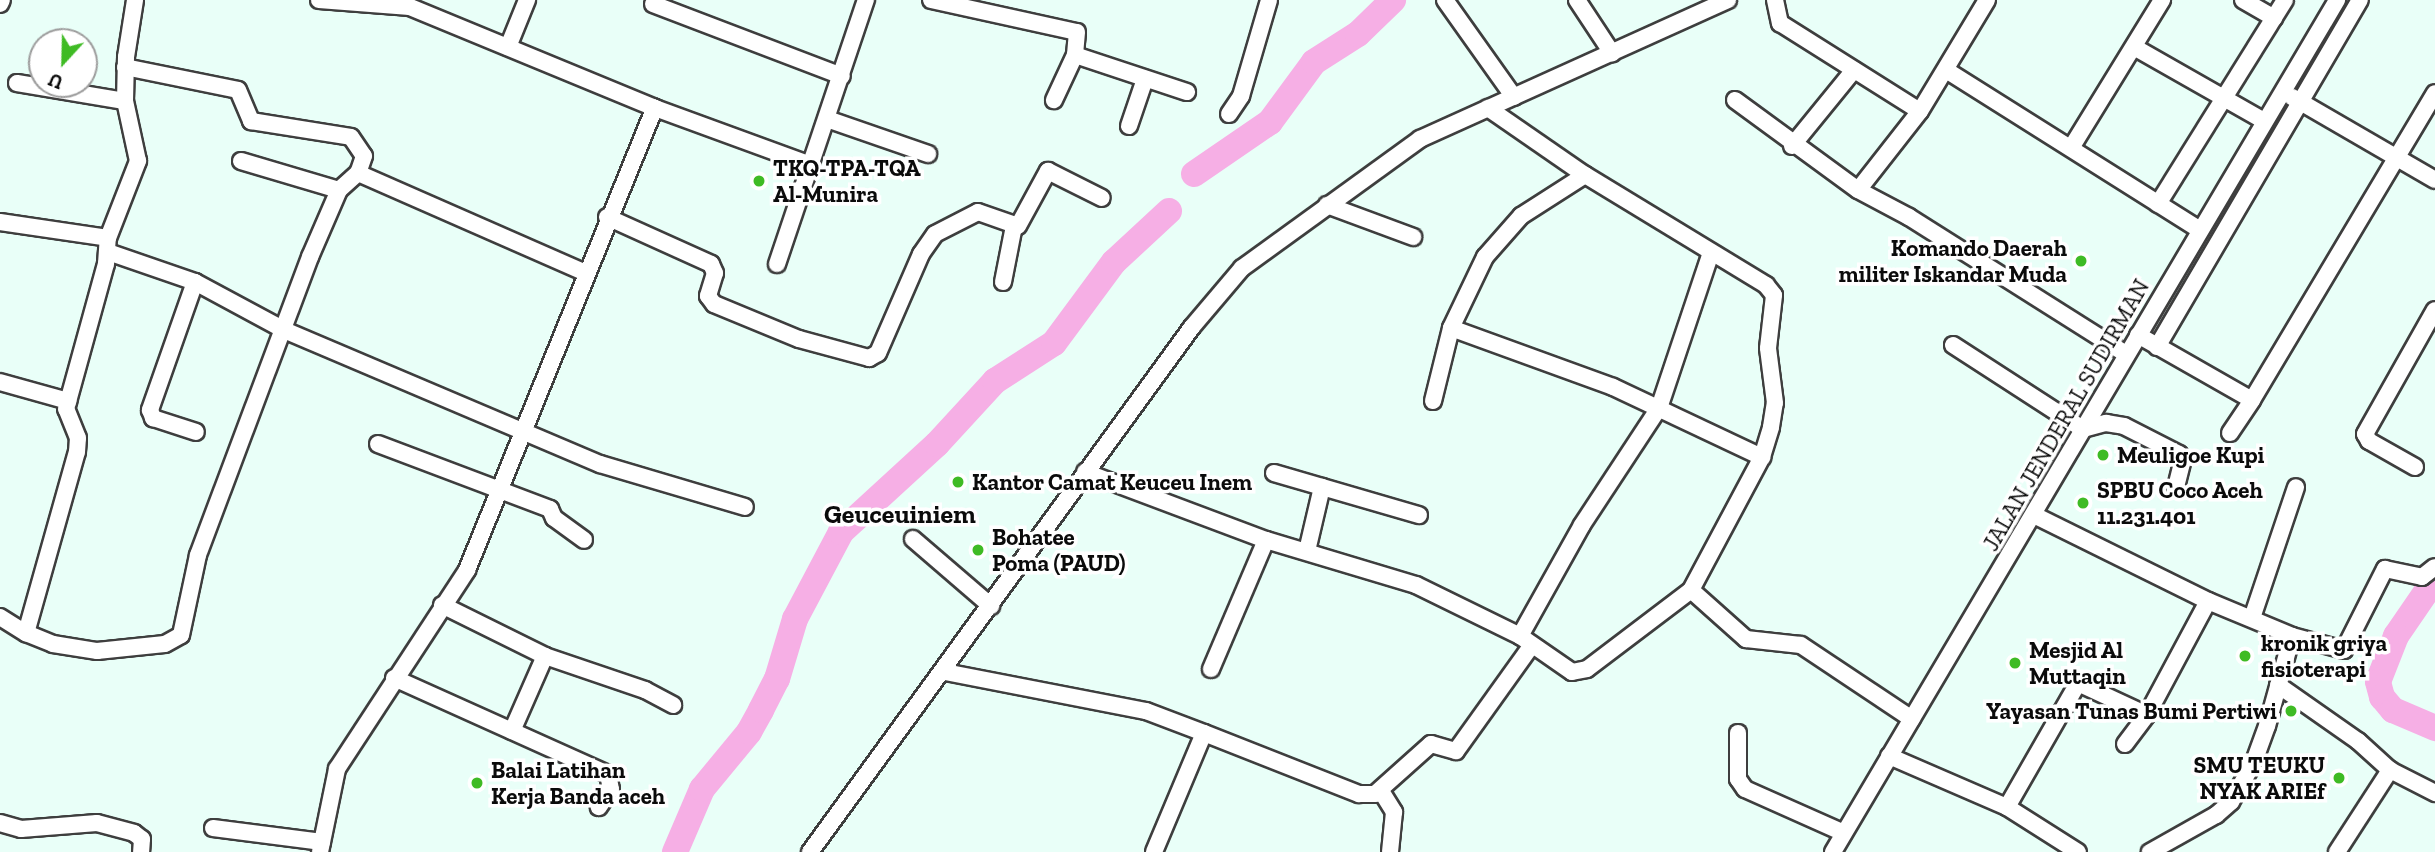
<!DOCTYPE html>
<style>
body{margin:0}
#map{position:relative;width:2435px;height:852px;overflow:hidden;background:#e9fff8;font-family:"Zilla Slab",serif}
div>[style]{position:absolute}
.river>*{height:26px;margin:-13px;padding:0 13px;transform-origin:13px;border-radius:13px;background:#f6afe5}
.roads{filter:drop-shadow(2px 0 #3e3e3e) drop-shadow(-2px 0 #3e3e3e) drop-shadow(0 2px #3e3e3e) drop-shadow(0 -2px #3e3e3e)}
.minor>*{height:16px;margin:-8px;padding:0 8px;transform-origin:8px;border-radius:8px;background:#fff}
.dots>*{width:19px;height:19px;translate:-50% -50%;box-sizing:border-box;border:4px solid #fff;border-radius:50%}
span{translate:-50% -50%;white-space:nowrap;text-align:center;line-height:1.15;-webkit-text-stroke:7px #fff;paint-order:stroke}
.poi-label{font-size:23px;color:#0b0b0b;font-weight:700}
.left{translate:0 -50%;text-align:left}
.right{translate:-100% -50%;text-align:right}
.street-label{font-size:23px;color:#0b0b0b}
.quarter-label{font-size:26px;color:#0b0b0b;font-weight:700}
.north{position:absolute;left:28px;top:28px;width:70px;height:70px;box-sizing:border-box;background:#fff;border:2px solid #9d9d9d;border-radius:50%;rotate:202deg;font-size:19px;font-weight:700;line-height:28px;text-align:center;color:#0b0b0b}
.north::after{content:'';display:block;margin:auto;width:24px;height:32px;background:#3fbb24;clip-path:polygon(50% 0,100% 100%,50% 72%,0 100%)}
</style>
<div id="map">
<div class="river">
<div style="left:1194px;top:174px;width:92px;rotate:-34.4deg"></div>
<div style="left:1270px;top:122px;width:74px;rotate:-53.7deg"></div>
<div style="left:1314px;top:62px;width:52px;rotate:-32.5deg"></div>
<div style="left:1358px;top:34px;width:49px;rotate:-44.2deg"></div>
<div style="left:2435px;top:579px;width:69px;rotate:124.4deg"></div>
<div style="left:2396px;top:636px;width:49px;rotate:111.4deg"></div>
<div style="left:2378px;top:682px;width:16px;rotate:75deg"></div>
<div style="left:2382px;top:697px;width:17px;rotate:50deg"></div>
<div style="left:2393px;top:710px;width:46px;rotate:23.2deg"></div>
<div style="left:675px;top:852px;width:69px;rotate:-66.8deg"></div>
<div style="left:702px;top:789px;width:74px;rotate:-50.5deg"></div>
<div style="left:749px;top:732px;width:25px;rotate:-61deg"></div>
<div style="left:761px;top:710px;width:35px;rotate:-63deg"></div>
<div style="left:777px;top:679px;width:63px;rotate:-73.3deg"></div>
<div style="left:795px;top:619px;width:98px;rotate:-62.1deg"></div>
<div style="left:841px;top:532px;width:130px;rotate:-42.5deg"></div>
<div style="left:937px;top:444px;width:86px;rotate:-47.4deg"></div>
<div style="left:995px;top:381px;width:70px;rotate:-32.8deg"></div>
<div style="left:1054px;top:343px;width:101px;rotate:-53.5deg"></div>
<div style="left:1114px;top:262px;width:75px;rotate:-42.8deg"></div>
</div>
<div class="roads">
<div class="minor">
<div style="left:319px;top:0;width:91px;rotate:4.4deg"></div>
<div style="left:410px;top:7px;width:265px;rotate:22.4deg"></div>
<div style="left:655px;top:108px;width:166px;rotate:20.1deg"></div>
<div style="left:931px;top:0;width:149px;rotate:12.4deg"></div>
<div style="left:1077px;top:32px;width:23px;rotate:95deg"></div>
<div style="left:1075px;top:55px;width:50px;rotate:115deg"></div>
<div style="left:1445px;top:0;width:119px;rotate:54.6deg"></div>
<div style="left:1577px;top:0;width:64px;rotate:56.6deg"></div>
<div style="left:1775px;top:0;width:24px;rotate:78deg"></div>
<div style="left:1780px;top:23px;width:165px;rotate:32.2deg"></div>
<div style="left:1987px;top:0;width:130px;rotate:121.1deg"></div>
<div style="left:1920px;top:111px;width:100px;rotate:128.1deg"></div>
<div style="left:1858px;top:190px;width:58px;rotate:27.9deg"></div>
<div style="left:1909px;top:217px;width:257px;rotate:32.3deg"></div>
<div style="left:2243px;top:0;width:36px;rotate:30deg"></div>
<div style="left:0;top:4px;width:4px;rotate:-63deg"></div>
<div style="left:653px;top:4px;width:202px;rotate:20.9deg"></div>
<div style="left:508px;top:47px;width:51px;rotate:-68deg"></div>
<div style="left:2134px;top:47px;width:150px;rotate:29.6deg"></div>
<div style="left:1075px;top:55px;width:118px;rotate:18.3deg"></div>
<div style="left:125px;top:67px;width:115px;rotate:11.5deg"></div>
<div style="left:238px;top:90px;width:34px;rotate:67deg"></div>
<div style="left:251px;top:121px;width:101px;rotate:9.1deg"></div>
<div style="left:351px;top:137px;width:23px;rotate:56deg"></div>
<div style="left:364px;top:156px;width:18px;rotate:109deg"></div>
<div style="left:1946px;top:70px;width:300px;rotate:32.2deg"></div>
<div style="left:17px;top:83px;width:109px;rotate:9.5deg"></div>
<div style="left:2292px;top:97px;width:165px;rotate:30.1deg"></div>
<div style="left:1735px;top:100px;width:152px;rotate:36.2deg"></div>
<div style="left:1229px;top:114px;width:22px;rotate:-56deg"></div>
<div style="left:1241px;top:96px;width:100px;rotate:-73.7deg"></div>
<div style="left:827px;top:119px;width:107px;rotate:19.1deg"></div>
<div style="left:1129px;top:126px;width:50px;rotate:-71.2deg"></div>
<div style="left:1792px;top:146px;width:98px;rotate:-50.8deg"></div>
<div style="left:2071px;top:148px;width:174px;rotate:-58.4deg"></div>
<div style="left:241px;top:161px;width:102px;rotate:16.5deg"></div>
<div style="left:2158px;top:204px;width:240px;rotate:-58.1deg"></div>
<div style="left:1327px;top:205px;width:92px;rotate:20.4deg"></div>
<div style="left:607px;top:217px;width:114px;rotate:24.3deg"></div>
<div style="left:711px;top:264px;width:10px;rotate:66deg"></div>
<div style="left:715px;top:273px;width:24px;rotate:107deg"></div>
<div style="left:708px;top:296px;width:10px;rotate:53deg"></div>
<div style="left:714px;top:304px;width:92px;rotate:22.4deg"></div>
<div style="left:799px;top:339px;width:73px;rotate:15.2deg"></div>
<div style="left:869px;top:358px;width:10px;rotate:-29deg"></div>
<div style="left:878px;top:353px;width:108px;rotate:-66.5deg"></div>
<div style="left:921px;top:254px;width:24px;rotate:-55deg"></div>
<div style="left:935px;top:234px;width:48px;rotate:-27.1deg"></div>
<div style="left:978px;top:212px;width:42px;rotate:19.3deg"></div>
<div style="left:1018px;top:226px;width:63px;rotate:-61.4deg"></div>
<div style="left:1048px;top:171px;width:60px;rotate:26.6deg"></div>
<div style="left:0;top:222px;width:109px;rotate:8.4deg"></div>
<div style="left:108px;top:252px;width:92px;rotate:19deg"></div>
<div style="left:195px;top:282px;width:101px;rotate:28.3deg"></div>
<div style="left:284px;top:330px;width:343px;rotate:23deg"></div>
<div style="left:600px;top:464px;width:151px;rotate:16.5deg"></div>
<div style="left:777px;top:264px;width:279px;rotate:-71.4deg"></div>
<div style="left:195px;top:282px;width:136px;rotate:109.4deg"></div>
<div style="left:150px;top:410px;width:9px;rotate:69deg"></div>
<div style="left:153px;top:418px;width:45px;rotate:18deg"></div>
<div style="left:1003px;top:282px;width:57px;rotate:-78.9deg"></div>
<div style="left:1451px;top:328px;width:172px;rotate:20deg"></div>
<div style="left:1613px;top:387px;width:165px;rotate:25.2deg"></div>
<div style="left:2138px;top:335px;width:131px;rotate:29.7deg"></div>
<div style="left:2252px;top:400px;width:357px;rotate:-59.2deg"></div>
<div style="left:1953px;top:345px;width:155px;rotate:32.9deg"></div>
<div style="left:2083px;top:429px;width:24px;rotate:-15deg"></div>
<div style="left:2106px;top:423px;width:18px;rotate:9deg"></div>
<div style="left:2124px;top:426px;width:62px;rotate:27deg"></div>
<div style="left:2179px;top:454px;width:6px;rotate:51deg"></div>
<div style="left:2183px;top:459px;width:29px;rotate:104deg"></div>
<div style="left:2157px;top:347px;width:402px;rotate:-59.7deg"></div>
<div style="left:0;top:382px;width:71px;rotate:15.6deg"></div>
<div style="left:1433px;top:401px;width:75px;rotate:-76.1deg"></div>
<div style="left:1451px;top:328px;width:79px;rotate:-64.4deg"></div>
<div style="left:1485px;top:257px;width:55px;rotate:-48.7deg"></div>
<div style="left:1521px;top:216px;width:76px;rotate:-32.6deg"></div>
<div style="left:2230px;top:433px;width:40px;rotate:-56deg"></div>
<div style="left:378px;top:444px;width:184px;rotate:20.7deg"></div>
<div style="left:550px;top:509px;width:10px;rotate:66deg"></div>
<div style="left:554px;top:518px;width:37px;rotate:36deg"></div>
<div style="left:2415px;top:467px;width:53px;rotate:-150.5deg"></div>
<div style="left:2369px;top:441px;width:8px;rotate:-120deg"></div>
<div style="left:2365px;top:434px;width:142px;rotate:-60.6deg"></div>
<div style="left:1085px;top:472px;width:193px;rotate:20.6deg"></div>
<div style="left:1266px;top:540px;width:157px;rotate:16.7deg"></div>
<div style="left:1416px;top:585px;width:116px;rotate:26.1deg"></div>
<div style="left:1520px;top:636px;width:63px;rotate:34.7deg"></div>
<div style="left:1572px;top:672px;width:15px;rotate:-11deg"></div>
<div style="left:1587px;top:669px;width:131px;rotate:-37.2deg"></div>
<div style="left:1691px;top:590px;width:151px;rotate:-61.9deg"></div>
<div style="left:1762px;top:457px;width:31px;rotate:-73deg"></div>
<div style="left:1771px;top:427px;width:24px;rotate:-81deg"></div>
<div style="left:1775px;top:403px;width:55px;rotate:-97.3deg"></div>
<div style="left:1768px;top:348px;width:53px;rotate:-83.5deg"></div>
<div style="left:1774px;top:295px;width:13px;rotate:-129deg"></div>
<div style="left:1766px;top:285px;width:212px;rotate:-148.7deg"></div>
<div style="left:1585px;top:175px;width:118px;rotate:-145.4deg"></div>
<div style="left:1274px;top:473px;width:151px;rotate:16.2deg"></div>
<div style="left:2034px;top:515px;width:194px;rotate:26.3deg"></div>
<div style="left:2208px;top:601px;width:91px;rotate:22.6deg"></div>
<div style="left:2292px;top:636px;width:93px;rotate:105.5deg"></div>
<div style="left:2267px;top:726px;width:38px;rotate:110deg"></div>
<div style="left:2254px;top:762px;width:46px;rotate:119.9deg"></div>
<div style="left:2231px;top:802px;width:20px;rotate:139deg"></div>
<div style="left:2216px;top:815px;width:76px;rotate:150.7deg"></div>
<div style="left:913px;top:539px;width:103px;rotate:40.7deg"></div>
<div style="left:1307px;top:551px;width:66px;rotate:-76.8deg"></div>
<div style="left:1691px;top:590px;width:74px;rotate:41.7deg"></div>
<div style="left:1746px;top:639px;width:55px;rotate:6.2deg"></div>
<div style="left:1801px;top:645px;width:133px;rotate:33.7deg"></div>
<div style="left:442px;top:605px;width:115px;rotate:26.3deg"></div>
<div style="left:545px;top:656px;width:106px;rotate:18.8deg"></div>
<div style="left:645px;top:690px;width:32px;rotate:28deg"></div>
<div style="left:0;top:617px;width:31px;rotate:32deg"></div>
<div style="left:26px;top:633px;width:188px;rotate:-74.3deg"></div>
<div style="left:77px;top:452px;width:14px;rotate:-86deg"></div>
<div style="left:78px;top:438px;width:31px;rotate:-112deg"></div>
<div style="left:66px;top:409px;width:150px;rotate:-74.6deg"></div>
<div style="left:106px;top:264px;width:26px;rotate:-86deg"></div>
<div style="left:108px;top:238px;width:83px;rotate:-68.7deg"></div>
<div style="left:138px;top:161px;width:61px;rotate:-102.2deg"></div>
<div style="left:125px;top:101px;width:44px;rotate:-88.7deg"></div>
<div style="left:126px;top:57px;width:58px;rotate:-81deg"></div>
<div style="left:2252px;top:618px;width:138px;rotate:-71.4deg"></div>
<div style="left:26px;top:633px;width:29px;rotate:22deg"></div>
<div style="left:53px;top:644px;width:45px;rotate:9deg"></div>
<div style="left:97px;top:651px;width:68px;rotate:-5.9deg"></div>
<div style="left:165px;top:644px;width:18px;rotate:-29deg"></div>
<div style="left:181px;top:635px;width:82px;rotate:-78deg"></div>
<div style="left:198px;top:555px;width:318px;rotate:-69.4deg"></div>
<div style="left:310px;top:257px;width:73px;rotate:-66.6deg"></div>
<div style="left:339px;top:190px;width:25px;rotate:-42deg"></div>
<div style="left:358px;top:173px;width:247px;rotate:23.7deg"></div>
<div style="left:1520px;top:636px;width:127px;rotate:-60.8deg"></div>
<div style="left:1582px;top:525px;width:140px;rotate:-56.7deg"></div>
<div style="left:1659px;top:408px;width:163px;rotate:-71.5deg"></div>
<div style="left:2292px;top:636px;width:54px;rotate:15.1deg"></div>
<div style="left:2344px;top:650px;width:91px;rotate:-63.2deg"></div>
<div style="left:2385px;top:569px;width:38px;rotate:12deg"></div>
<div style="left:2422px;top:577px;width:16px;rotate:-38deg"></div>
<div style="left:1211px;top:669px;width:140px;rotate:-66.9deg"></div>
<div style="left:945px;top:672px;width:205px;rotate:11deg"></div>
<div style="left:1146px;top:711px;width:62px;rotate:20.8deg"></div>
<div style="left:1204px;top:733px;width:129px;rotate:112.8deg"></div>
<div style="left:394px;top:678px;width:235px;rotate:24.2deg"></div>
<div style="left:608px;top:774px;width:15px;rotate:79deg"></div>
<div style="left:611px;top:789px;width:22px;rotate:124deg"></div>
<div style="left:2278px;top:685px;width:98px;rotate:35deg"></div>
<div style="left:2358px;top:741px;width:43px;rotate:42.2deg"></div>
<div style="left:2390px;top:770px;width:51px;rotate:27.1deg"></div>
<div style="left:512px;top:731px;width:82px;rotate:-66.3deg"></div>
<div style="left:1204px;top:733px;width:167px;rotate:21.5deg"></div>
<div style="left:1359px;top:794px;width:16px"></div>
<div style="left:1375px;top:794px;width:75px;rotate:-41.8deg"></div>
<div style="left:1431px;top:744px;width:26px;rotate:16deg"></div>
<div style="left:1456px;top:751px;width:130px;rotate:-54.4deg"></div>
<div style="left:1738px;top:733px;width:46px;rotate:90deg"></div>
<div style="left:1738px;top:779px;width:12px;rotate:55deg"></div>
<div style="left:1745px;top:789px;width:108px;rotate:24deg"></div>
<div style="left:2125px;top:744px;width:36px;rotate:-53deg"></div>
<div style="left:1889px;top:756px;width:129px;rotate:23.4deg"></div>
<div style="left:2007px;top:807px;width:84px;rotate:32.4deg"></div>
<div style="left:1381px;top:791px;width:25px;rotate:58deg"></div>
<div style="left:1394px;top:812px;width:40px;rotate:95.7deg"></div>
<div style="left:2007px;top:807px;width:143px;rotate:-60.2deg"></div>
<div style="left:2078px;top:683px;width:76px;rotate:24.9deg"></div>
<div style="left:2147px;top:715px;width:129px;rotate:-61.8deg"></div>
<div style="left:0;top:823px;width:22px;rotate:16deg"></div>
<div style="left:21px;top:829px;width:76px;rotate:-4.5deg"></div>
<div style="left:97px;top:823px;width:38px;rotate:15deg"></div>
<div style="left:134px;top:833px;width:10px;rotate:37deg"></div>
<div style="left:142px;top:839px;width:13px;rotate:94deg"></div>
<div style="left:213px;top:828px;width:110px;rotate:7.3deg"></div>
<div style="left:320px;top:852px;width:85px;rotate:-78.4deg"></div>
<div style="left:337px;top:769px;width:238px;rotate:-56.8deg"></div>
<div style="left:467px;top:570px;width:499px;rotate:-67.9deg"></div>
<div style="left:810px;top:852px;width:649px;rotate:-53.96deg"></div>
<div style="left:1192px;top:327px;width:77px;rotate:-49.7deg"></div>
<div style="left:1242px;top:268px;width:220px;rotate:-35.9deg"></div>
<div style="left:1420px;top:139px;width:338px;rotate:-24.3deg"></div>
<div style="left:1833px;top:852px;width:990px;rotate:-59.39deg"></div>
<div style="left:2337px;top:852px;width:98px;rotate:-57.1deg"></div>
</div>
</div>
<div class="dots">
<div style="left:759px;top:181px;background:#3fbb24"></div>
<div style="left:2081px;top:261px;background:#3fbb24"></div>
<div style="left:2103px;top:455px;background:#3fbb24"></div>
<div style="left:958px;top:482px;background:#3fbb24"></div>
<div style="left:2083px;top:503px;background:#3fbb24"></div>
<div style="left:978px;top:550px;background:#3fbb24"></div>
<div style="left:2245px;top:656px;background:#3fbb24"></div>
<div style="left:2015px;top:663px;background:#3fbb24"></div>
<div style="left:2291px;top:711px;background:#3fbb24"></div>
<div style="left:2339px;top:778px;background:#3fbb24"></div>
<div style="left:477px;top:783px;background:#3fbb24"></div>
</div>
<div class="poi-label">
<span class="left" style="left:773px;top:181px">TKQ-TPA-TQA<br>Al-Munira</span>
<span class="right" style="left:2067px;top:261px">Komando Daerah<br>militer Iskandar Muda</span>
<span class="left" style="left:2117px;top:455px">Meuligoe Kupi</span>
<span class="left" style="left:972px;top:482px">Kantor Camat Keuceu Inem</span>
<span class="left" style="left:2097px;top:503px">SPBU Coco Aceh<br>11.231.401</span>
<span class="left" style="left:992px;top:550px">Bohatee<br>Poma (PAUD)</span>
<span class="left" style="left:2261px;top:656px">kronik griya<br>fisioterapi</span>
<span class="left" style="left:2029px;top:663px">Mesjid Al<br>Muttaqin</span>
<span class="right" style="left:2277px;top:711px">Yayasan Tunas Bumi Pertiwi</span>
<span class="right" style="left:2325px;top:778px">SMU TEUKU<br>NYAK ARIEf</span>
<span class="left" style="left:491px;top:783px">Balai Latihan<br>Kerja Banda aceh</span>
</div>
<div class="street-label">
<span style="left:2066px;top:415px;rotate:-60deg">JALAN JENDERAL SUDIRMAN</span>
</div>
<div class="quarter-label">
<span style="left:900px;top:515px">Geuceuiniem</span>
</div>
<div class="north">U</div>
</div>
